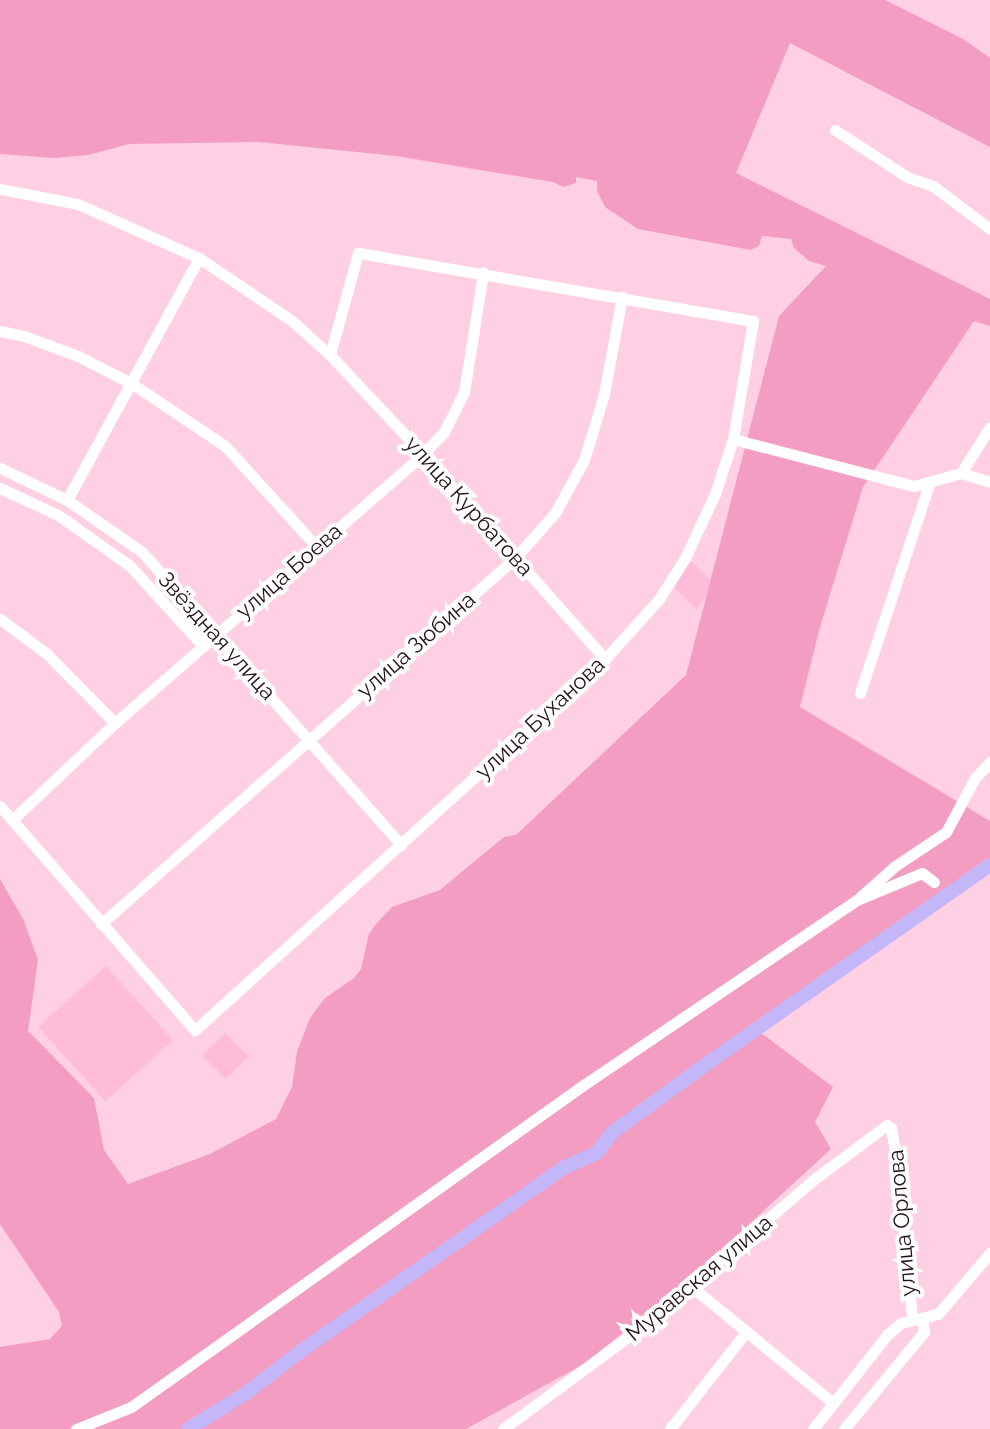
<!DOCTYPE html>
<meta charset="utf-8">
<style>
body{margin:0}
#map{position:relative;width:990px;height:1429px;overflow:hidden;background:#ffcfe3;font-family:Raleway,sans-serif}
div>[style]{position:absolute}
.built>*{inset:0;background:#ffbcd8;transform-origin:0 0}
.green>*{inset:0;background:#f39dc3}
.river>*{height:14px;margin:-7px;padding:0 7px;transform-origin:7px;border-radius:7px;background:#c3b7f9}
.minor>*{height:11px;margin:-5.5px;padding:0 5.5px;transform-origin:5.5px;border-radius:5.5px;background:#fff}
span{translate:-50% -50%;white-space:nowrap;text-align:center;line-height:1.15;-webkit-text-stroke:8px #fff;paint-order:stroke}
.street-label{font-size:22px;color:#25111a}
</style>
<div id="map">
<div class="built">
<div style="clip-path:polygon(691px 561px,714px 583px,697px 610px,674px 587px)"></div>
<div style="left:106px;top:966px;width:100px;height:91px;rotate:48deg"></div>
<div style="left:225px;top:1033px;width:33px;height:32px;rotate:45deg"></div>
</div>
<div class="green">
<div style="clip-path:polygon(0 0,885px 0,963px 39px,990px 58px,990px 147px,790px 43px,736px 173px,990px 299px,990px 326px,974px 321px,863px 487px,820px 627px,800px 707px,990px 821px,990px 863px,760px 1032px,833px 1087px,815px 1122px,831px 1149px,687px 1281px,584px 1364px,466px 1429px,0 1429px,0 1347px,50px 1339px,62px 1326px,59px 1312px,0 1224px,0 879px,23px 919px,38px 960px,28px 1031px,94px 1098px,104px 1150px,128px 1184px,210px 1154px,276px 1119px,292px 1087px,297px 1052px,310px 1018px,324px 999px,354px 978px,361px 969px,369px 934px,376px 924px,392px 907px,440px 890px,504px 837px,516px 835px,686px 675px,779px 316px,826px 266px,809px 261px,794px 248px,791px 239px,762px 236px,759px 246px,751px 250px,638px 229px,605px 207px,597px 191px,597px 181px,576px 177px,576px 183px,564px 187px,553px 182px,396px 156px,259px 142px,129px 144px,88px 155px,55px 158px,0 154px)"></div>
</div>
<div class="river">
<div style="left:188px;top:1429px;width:67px;rotate:-31.6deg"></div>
<div style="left:245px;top:1394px;width:71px;rotate:-37.5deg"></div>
<div style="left:301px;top:1351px;width:322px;rotate:-34.9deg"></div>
<div style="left:565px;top:1167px;width:35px;rotate:-24deg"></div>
<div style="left:597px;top:1153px;width:26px;rotate:-53deg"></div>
<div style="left:613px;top:1132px;width:109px;rotate:-36deg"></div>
<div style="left:701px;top:1068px;width:353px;rotate:-35.1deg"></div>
</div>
<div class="minor">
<div style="left:835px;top:130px;width:86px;rotate:33.1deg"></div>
<div style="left:907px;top:177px;width:28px;rotate:19deg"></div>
<div style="left:933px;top:186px;width:71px;rotate:37deg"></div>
<div style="left:0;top:189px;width:79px;rotate:10.9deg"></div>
<div style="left:78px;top:204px;width:133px;rotate:24.1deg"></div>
<div style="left:199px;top:258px;width:111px;rotate:34deg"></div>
<div style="left:291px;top:320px;width:52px;rotate:41.9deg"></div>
<div style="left:330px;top:355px;width:136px;rotate:46.8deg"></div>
<div style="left:423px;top:454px;width:274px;rotate:48.4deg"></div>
<div style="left:0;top:331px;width:25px;rotate:12deg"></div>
<div style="left:24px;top:336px;width:58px;rotate:20.3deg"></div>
<div style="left:78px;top:356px;width:59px;rotate:27deg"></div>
<div style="left:131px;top:383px;width:113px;rotate:33.8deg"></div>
<div style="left:225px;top:446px;width:137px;rotate:47.7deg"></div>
<div style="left:733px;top:439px;width:187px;rotate:14.6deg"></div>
<div style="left:914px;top:486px;width:49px;rotate:-15.5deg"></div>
<div style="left:961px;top:473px;width:30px;rotate:17deg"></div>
<div style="left:0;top:468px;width:74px;rotate:25.5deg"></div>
<div style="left:67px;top:500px;width:91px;rotate:34.7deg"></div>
<div style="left:142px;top:552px;width:391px;rotate:48.5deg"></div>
<div style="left:961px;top:473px;width:54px;rotate:-57.8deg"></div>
<div style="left:0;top:488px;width:64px;rotate:25deg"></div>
<div style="left:58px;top:515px;width:88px;rotate:35.3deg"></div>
<div style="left:130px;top:566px;width:108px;rotate:47.6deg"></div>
<div style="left:67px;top:500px;width:276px;rotate:-61.4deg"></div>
<div style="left:0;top:619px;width:59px;rotate:36.7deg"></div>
<div style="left:47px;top:654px;width:97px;rotate:45.4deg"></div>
<div style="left:860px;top:693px;width:220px;rotate:-71.7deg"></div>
<div style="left:0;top:806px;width:297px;rotate:49deg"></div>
<div style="left:195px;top:1030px;width:553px;rotate:-42.14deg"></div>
<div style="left:605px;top:659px;width:81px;rotate:-48deg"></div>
<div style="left:659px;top:599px;width:49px;rotate:-57.6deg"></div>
<div style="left:685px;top:558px;width:71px;rotate:-64.9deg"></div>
<div style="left:715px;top:494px;width:58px;rotate:-71.9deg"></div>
<div style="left:733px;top:439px;width:120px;rotate:-80.4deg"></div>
<div style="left:753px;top:321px;width:401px;rotate:-170.2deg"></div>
<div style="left:358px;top:253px;width:106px;rotate:105.4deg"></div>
<div style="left:12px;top:820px;width:141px;rotate:-43.3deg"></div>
<div style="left:115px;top:723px;width:409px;rotate:-41.1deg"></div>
<div style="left:423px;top:454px;width:30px;rotate:-46deg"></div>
<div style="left:444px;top:432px;width:45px;rotate:-63.4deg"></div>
<div style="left:464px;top:392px;width:121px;rotate:-80.9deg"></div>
<div style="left:860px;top:897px;width:47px;rotate:-41.5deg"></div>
<div style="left:895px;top:866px;width:61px;rotate:-33.7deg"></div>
<div style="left:946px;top:832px;width:61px;rotate:-61.8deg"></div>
<div style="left:975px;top:778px;width:22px;rotate:-47deg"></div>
<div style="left:101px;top:924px;width:553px;rotate:-41.48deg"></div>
<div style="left:515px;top:558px;width:60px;rotate:-48.4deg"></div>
<div style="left:555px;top:513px;width:60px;rotate:-61.3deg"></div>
<div style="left:584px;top:460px;width:69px;rotate:-73.1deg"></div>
<div style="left:604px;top:394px;width:99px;rotate:-79.5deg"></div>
<div style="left:692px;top:1287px;width:183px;rotate:39.4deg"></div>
<div style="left:76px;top:1429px;width:59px;rotate:-21.8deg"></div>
<div style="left:131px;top:1407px;width:554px;rotate:-35.44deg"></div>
<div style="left:582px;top:1086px;width:332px;rotate:-34.1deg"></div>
<div style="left:857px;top:900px;width:70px;rotate:-22.6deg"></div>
<div style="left:922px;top:873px;width:15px;rotate:37deg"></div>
<div style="left:503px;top:1429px;width:179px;rotate:-36.4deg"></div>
<div style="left:647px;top:1323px;width:224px;rotate:-40.7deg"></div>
<div style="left:817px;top:1177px;width:87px;rotate:-36.6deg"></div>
<div style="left:887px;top:1125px;width:5px;rotate:37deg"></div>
<div style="left:891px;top:1128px;width:40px;rotate:80deg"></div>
<div style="left:898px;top:1167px;width:153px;rotate:84.7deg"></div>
<div style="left:670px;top:1429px;width:122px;rotate:-52deg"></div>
<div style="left:813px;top:1429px;width:120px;rotate:-51.8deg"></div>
<div style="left:887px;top:1335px;width:18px;rotate:-41deg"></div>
<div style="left:901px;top:1323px;width:38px;rotate:-14deg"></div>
<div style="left:938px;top:1314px;width:80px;rotate:-49.6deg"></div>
<div style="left:844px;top:1429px;width:126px;rotate:-50.5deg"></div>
<div style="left:924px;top:1332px;width:13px;rotate:-99deg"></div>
</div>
<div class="street-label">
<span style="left:469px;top:506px;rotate:48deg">улица Курбатова</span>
<span style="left:289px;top:571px;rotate:-41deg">улица Боева</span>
<span style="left:217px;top:636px;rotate:48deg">Звёздная улица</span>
<span style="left:416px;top:645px;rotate:-41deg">улица Зюбина</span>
<span style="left:540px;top:718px;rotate:-43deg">улица Буханова</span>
<span style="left:902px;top:1223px;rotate:-95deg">улица Орлова</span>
<span style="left:699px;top:1278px;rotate:-40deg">Муравская улица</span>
</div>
</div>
